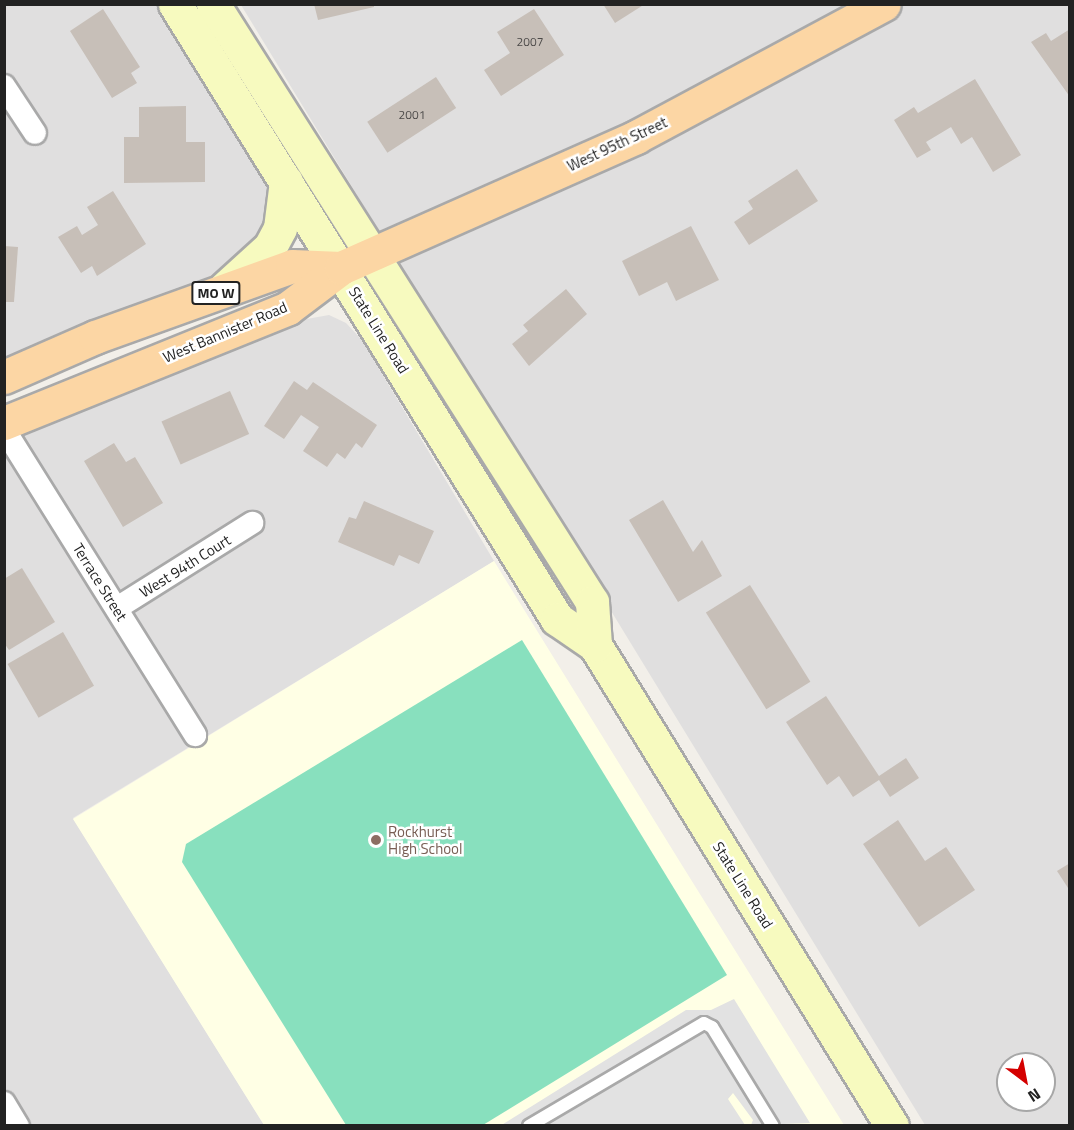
<!DOCTYPE html>
<style>
body{margin:0}
#map{position:relative;width:1074px;height:1130px;overflow:hidden;background:#f2efe9;font-family:"Titillium Web",sans-serif}
div>[style]{position:absolute}
.residential>*{inset:0;background:#e0dfdf}
.education>*{inset:0;background:#ffffe5}
.pitch>*{inset:0;background:#88e0be}
.parking>*{inset:0;background:#e2e2e2}
.building>*{inset:0;background:#c7bfb8;transform-origin:0 0}
.roads{filter:drop-shadow(2px 0 #a9a9a9) drop-shadow(-2px 0 #a9a9a9) drop-shadow(0 2px #a9a9a9) drop-shadow(0 -2px #a9a9a9)}
.lane>*{height:12px;margin:-6px;padding:0 6px;transform-origin:6px;border-radius:6px;background:#fff}
.street>*{height:22px;margin:-11px;padding:0 11px;transform-origin:11px;border-radius:11px;background:#fff}
.secondary>*{height:33px;margin:-16.5px;padding:0 16.5px;transform-origin:16.5px;border-radius:16.5px;background:#f7fabf}
.primary>*{height:33px;margin:-16.5px;padding:0 16.5px;transform-origin:16.5px;border-radius:16.5px;background:#fcd6a4}
.dots>*{width:16px;height:16px;translate:-50% -50%;box-sizing:border-box;border:3px solid #fff;border-radius:50%}
span{translate:-50% -50%;white-space:nowrap;text-align:center;line-height:1.15;-webkit-text-stroke:5px #fff;paint-order:stroke}
.number-label{font-size:12px;color:#4b4948}
.number-label span{-webkit-text-stroke-width:0}
.shield-label span{padding:2px 4px;background:#fff;border:2px solid;border-radius:4px;-webkit-text-stroke-width:0}
.shield-label{font-size:14px;color:#222;font-weight:700}
.street-label{font-size:15px;color:#222}
.education-label{font-size:15px;color:#785e54}
.left{translate:0 -50%;text-align:left}
.frame{position:absolute;inset:0;border:6px solid #222;pointer-events:none}
.north{position:absolute;left:996px;top:1052px;width:60px;height:60px;box-sizing:border-box;background:#fff;border:2px solid #a7a7a7;border-radius:50%;rotate:148deg;font-size:16px;font-weight:700;line-height:24px;text-align:center;color:#222}
.north::after{content:'';display:block;margin:auto;width:21px;height:27px;background:#d40000;clip-path:polygon(50% 0,100% 100%,50% 72%,0 100%)}
</style>
<div id="map">
<div class="residential">
<div style="clip-path:polygon(5px 5px,156px 5px,273px 197px,268px 232px,224px 274px,5px 363px)"></div>
<div style="clip-path:polygon(evenodd,241px 5px,1069px 5px,1069px 1125px,925px 1125px,241px 5px,1008px 1064px,1044px 1064px,1044px 1100px,1008px 1100px,1008px 1064px)"></div>
<div style="clip-path:polygon(329px 315px,346px 323px,362px 340px,494px 561px,73px 818px,264px 1125px,5px 1125px,4px 443px,301px 320px)"></div>
</div>
<div class="education">
<div style="clip-path:polygon(494px 561px,680px 862px,844px 1125px,264px 1125px,73px 819px)"></div>
</div>
<div class="pitch">
<div style="clip-path:polygon(522px 640px,727px 975px,483px 1125px,346px 1125px,182px 862px,186px 844px)"></div>
</div>
<div class="parking">
<div style="clip-path:polygon(734px 999px,810px 1123px,751px 1125px,753px 1120px,733px 1093px,728px 1099px,745px 1125px,500px 1126px,686px 1010px,711px 1010px)"></div>
</div>
<div class="building">
<div style="clip-path:polygon(314px 4px,374px 4px,374px 7px,318px 20px)"></div>
<div style="clip-path:polygon(603px 4px,645px 4px,615px 23px)"></div>
<div style="clip-path:polygon(103px 9px,140px 67px,131px 73px,137px 83px,112px 98px,70px 31px)"></div>
<div style="clip-path:polygon(534px 9px,564px 55px,501px 96px,484px 70px,510px 53px,497px 32px)"></div>
<div style="clip-path:polygon(1070px 29px,1070px 97px,1031px 42px,1046px 33px,1051px 41px)"></div>
<div style="left:436px;top:77px;width:37px;height:82px;rotate:57deg"></div>
<div style="clip-path:polygon(975px 79px,1021px 155px,993px 172px,972px 137px,961px 144px,951px 127px,926px 142px,931px 150px,917px 158px,894px 120px,914px 107px,918px 113px)"></div>
<div style="clip-path:polygon(186px 106px,186px 142px,205px 142px,205px 182px,124px 183px,124px 137px,139px 137px,139px 107px)"></div>
<div style="clip-path:polygon(797px 169px,818px 201px,749px 245px,734px 222px,753px 209px,748px 201px)"></div>
<div style="clip-path:polygon(113px 191px,146px 244px,97px 276px,92px 266px,81px 273px,58px 237px,77px 226px,82px 235px,98px 225px,87px 207px)"></div>
<div style="clip-path:polygon(691px 226px,719px 280px,676px 301px,667px 282px,639px 296px,622px 261px)"></div>
<div style="clip-path:polygon(4px 246px,18px 247px,14px 302px,4px 302px)"></div>
<div style="clip-path:polygon(566px 289px,587px 314px,529px 366px,512px 344px,528px 331px,523px 325px)"></div>
<div style="clip-path:polygon(294px 381px,307px 390px,313px 382px,377px 425px,362px 448px,356px 443px,345px 459px,337px 453px,327px 467px,303px 451px,319px 427px,301px 415px,284px 439px,264px 426px)"></div>
<div style="left:230px;top:391px;width:47px;height:75px;rotate:66deg"></div>
<div style="clip-path:polygon(114px 443px,126px 462px,135px 457px,163px 503px,123px 527px,84px 461px)"></div>
<div style="clip-path:polygon(663px 500px,693px 552px,702px 540px,722px 576px,678px 602px,629px 520px)"></div>
<div style="clip-path:polygon(364px 501px,434px 531px,419px 564px,399px 555px,394px 566px,338px 542px,349px 517px,356px 519px)"></div>
<div style="clip-path:polygon(22px 568px,55px 622px,9px 650px,4px 643px,4px 579px)"></div>
<div style="left:750px;top:585px;width:114px;height:52px;rotate:58deg"></div>
<div style="left:63px;top:632px;width:62px;height:64px;rotate:60deg"></div>
<div style="clip-path:polygon(826px 696px,879px 776px,906px 758px,919px 778px,890px 797px,879px 780px,853px 797px,839px 776px,827px 785px,786px 722px)"></div>
<div style="clip-path:polygon(898px 820px,925px 861px,946px 847px,975px 890px,919px 927px,863px 844px)"></div>
<div style="clip-path:polygon(1070px 863px,1070px 891px,1057px 871px)"></div>
</div>
<div class="roads">
<div class="lane">
<div style="left:529px;top:1126px;width:203px;rotate:-30.5deg"></div>
<div style="left:704px;top:1023px;width:9px;rotate:27deg"></div>
<div style="left:712px;top:1027px;width:116px;rotate:58.4deg"></div>
</div>
<div class="street">
<div style="left:4px;top:86px;width:56px;rotate:56.6deg"></div>
<div style="left:4px;top:429px;width:361px;rotate:58deg"></div>
<div style="left:117px;top:608px;width:160px;rotate:-32.2deg"></div>
<div style="left:4px;top:1103px;width:27px;rotate:59deg"></div>
</div>
<div class="secondary">
<div style="left:175px;top:4px;width:724px;rotate:58.15deg"></div>
<div style="left:557px;top:619px;width:46px;rotate:34.4deg"></div>
<div style="left:595px;top:645px;width:565px;rotate:58.31deg"></div>
<div style="left:213px;top:4px;width:708px;rotate:57.63deg"></div>
<div style="left:592px;top:602px;width:43px;rotate:86deg"></div>
<div style="left:225px;top:288px;width:61px;rotate:-42.3deg"></div>
<div style="left:270px;top:247px;width:21px;rotate:-62deg"></div>
<div style="left:280px;top:228px;width:47px;rotate:-82.7deg"></div>
</div>
<div class="primary">
<div style="left:4px;top:377px;width:99px;rotate:-23.7deg"></div>
<div style="left:95px;top:337px;width:209px;rotate:-19.8deg"></div>
<div style="left:292px;top:266px;width:49px;rotate:2.3deg"></div>
<div style="left:4px;top:423px;width:306px;rotate:-22deg"></div>
<div style="left:288px;top:308px;width:66px;rotate:-37deg"></div>
<div style="left:341px;top:268px;width:323px;rotate:-23.9deg"></div>
<div style="left:636px;top:137px;width:281px;rotate:-28.2deg"></div>
</div>
</div>
<div class="dots">
<div style="left:376px;top:840px;background:#8d6e63"></div>
</div>
<div class="number-label">
<span style="left:530px;top:42px">2007</span>
<span style="left:412px;top:115px">2001</span>
</div>
<div class="shield-label">
<span style="left:216px;top:293px">MO W</span>
</div>
<div class="street-label">
<span style="left:617px;top:144px;rotate:-25deg">West 95th Street</span>
<span style="left:379px;top:330px;rotate:58deg">State Line Road</span>
<span style="left:225px;top:332px;rotate:-23deg">West Bannister Road</span>
<span style="left:185px;top:566px;rotate:-32deg">West 94th Court</span>
<span style="left:100px;top:582px;rotate:58deg">Terrace Street</span>
<span style="left:743px;top:885px;rotate:58deg">State Line Road</span>
</div>
<div class="education-label">
<span class="left" style="left:388px;top:840px">Rockhurst<br>High School</span>
</div>
<div class="frame"></div>
<div class="north">N</div>
</div>
